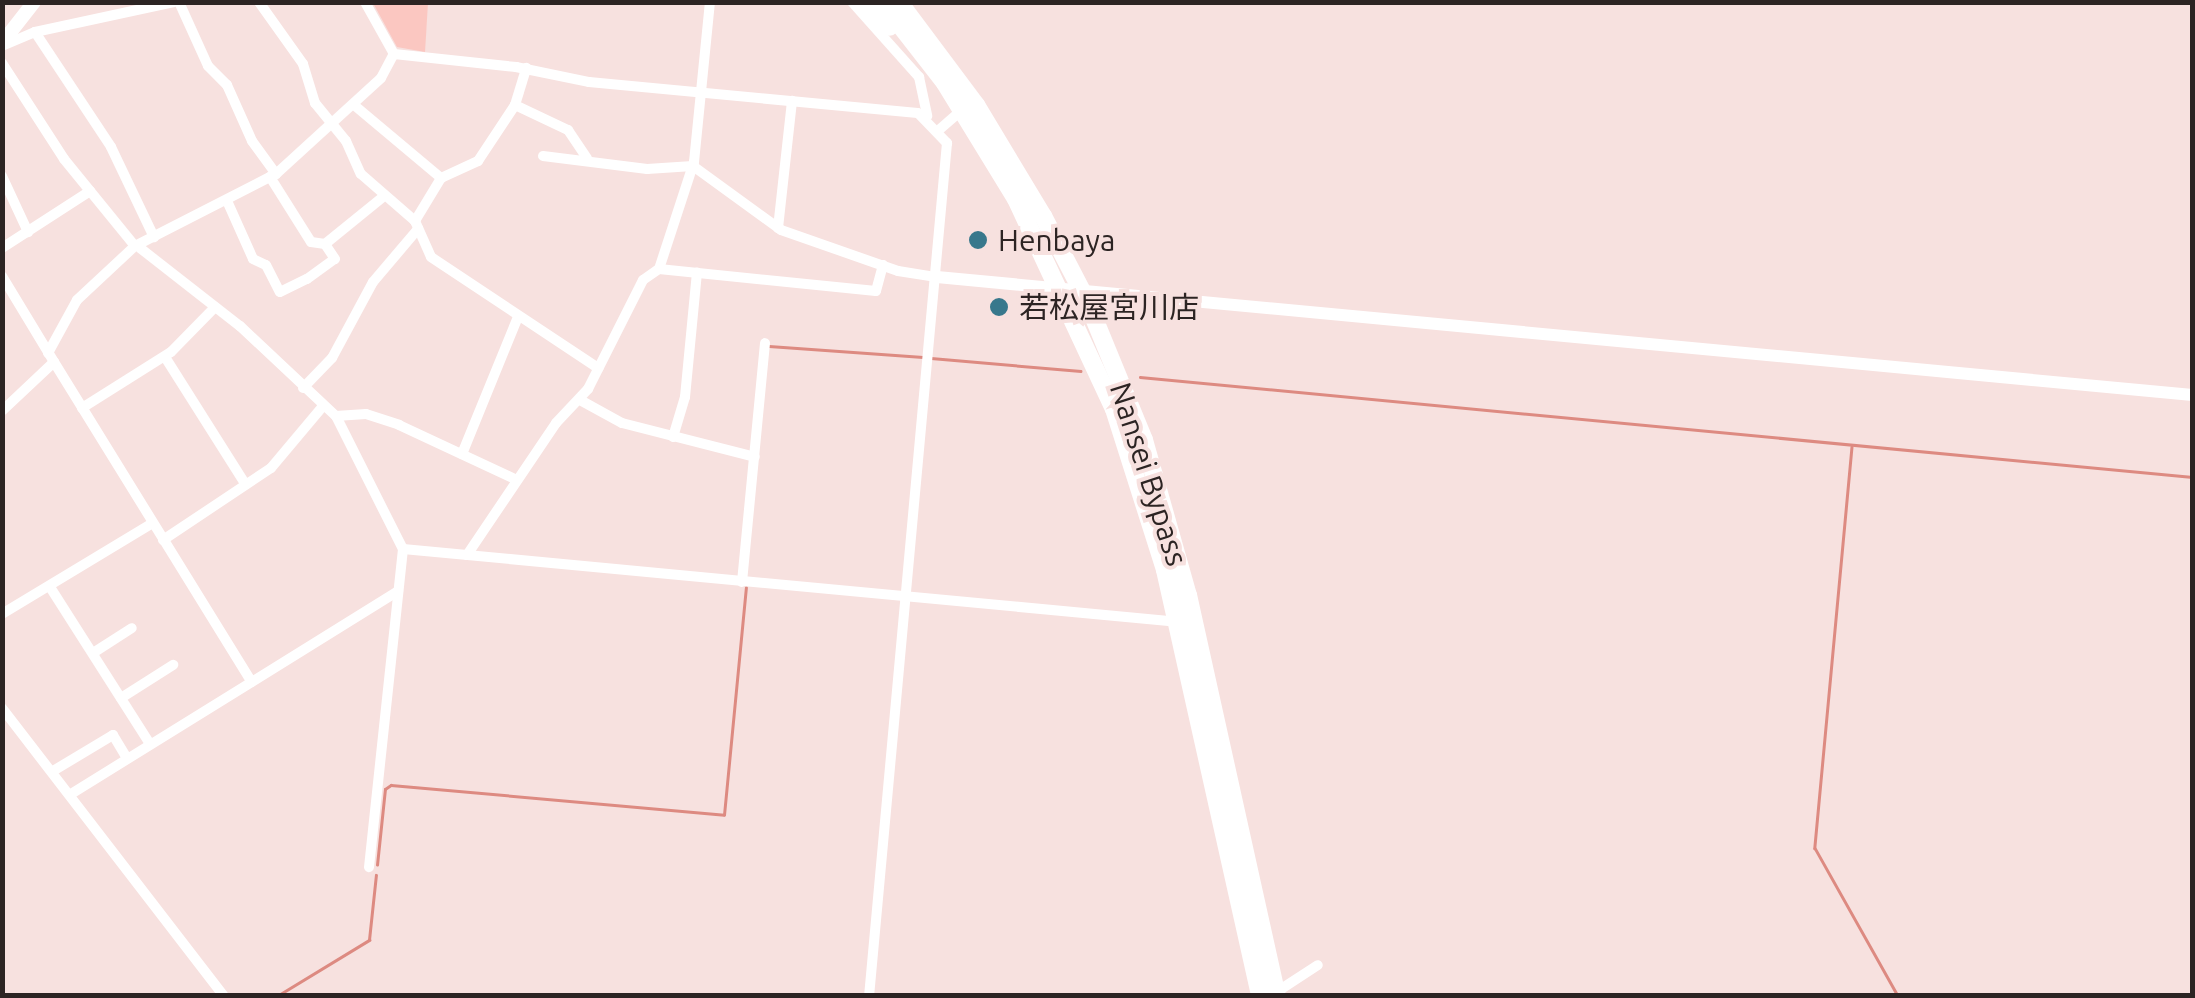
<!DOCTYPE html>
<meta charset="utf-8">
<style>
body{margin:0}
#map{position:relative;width:2195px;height:998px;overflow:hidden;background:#f7e1df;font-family:Ubuntu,"Noto Sans JP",sans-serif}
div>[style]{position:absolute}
.green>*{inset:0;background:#fbc7c1}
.stream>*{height:2.5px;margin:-1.25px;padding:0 1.25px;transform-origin:1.25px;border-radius:1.25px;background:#dd8a81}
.minor>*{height:10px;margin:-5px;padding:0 5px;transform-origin:5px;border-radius:5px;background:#fff}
.tertiary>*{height:12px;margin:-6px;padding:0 6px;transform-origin:6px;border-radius:6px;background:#fff}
.secondary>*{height:14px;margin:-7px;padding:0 7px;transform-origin:7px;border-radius:7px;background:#fff}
.trunk>*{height:18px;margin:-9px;padding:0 9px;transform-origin:9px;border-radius:9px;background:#fff}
.dots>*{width:28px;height:28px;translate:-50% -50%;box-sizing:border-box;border:5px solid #f7e1df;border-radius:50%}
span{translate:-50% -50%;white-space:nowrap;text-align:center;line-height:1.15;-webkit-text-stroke:8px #f7e1df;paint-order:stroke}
.poi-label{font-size:30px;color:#2c2423}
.left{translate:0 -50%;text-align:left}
.street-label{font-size:30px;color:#2c2423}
.frame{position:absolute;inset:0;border:5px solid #2c2423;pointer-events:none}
</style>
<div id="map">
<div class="green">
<div style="clip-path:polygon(373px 3px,428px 3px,425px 52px,397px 47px)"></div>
</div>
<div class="stream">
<div style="left:769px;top:346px;width:154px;rotate:4.1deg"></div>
<div style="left:931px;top:358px;width:150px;rotate:5deg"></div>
<div style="left:1140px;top:377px;width:1057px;rotate:5.43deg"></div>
<div style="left:1852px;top:447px;width:403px;rotate:95.3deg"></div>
<div style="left:1815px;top:848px;width:170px;rotate:60.7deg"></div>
<div style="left:377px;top:865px;width:76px;rotate:-84deg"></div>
<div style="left:385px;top:789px;width:7px;rotate:-34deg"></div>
<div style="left:391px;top:785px;width:334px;rotate:5.1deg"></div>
<div style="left:724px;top:815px;width:228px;rotate:-84.5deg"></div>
<div style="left:277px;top:996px;width:108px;rotate:-31.3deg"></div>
<div style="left:369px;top:940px;width:65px;rotate:-83.9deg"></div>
</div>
<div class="minor">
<div style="left:179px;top:2px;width:70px;rotate:65.6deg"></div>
<div style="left:208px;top:66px;width:27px;rotate:45deg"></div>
<div style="left:227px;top:85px;width:61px;rotate:65.9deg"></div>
<div style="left:252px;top:141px;width:41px;rotate:54deg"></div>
<div style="left:259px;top:2px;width:76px;rotate:54.6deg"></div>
<div style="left:303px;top:64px;width:41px;rotate:72.9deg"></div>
<div style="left:315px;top:103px;width:49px;rotate:50.8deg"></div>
<div style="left:346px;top:141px;width:36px;rotate:66deg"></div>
<div style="left:361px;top:174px;width:72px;rotate:41deg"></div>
<div style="left:415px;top:221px;width:39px;rotate:66deg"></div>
<div style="left:431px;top:257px;width:201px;rotate:33.6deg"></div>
<div style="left:365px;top:2px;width:60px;rotate:60.9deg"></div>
<div style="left:852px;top:2px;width:101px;rotate:48.2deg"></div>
<div style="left:919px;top:77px;width:40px;rotate:78deg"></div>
<div style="left:35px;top:32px;width:138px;rotate:56.5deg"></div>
<div style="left:111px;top:147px;width:100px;rotate:64.5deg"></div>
<div style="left:2px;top:46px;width:36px;rotate:-23deg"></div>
<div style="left:35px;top:32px;width:142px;rotate:-12.2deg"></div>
<div style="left:394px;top:54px;width:123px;rotate:6.1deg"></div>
<div style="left:516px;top:67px;width:75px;rotate:11.6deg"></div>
<div style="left:589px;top:82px;width:330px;rotate:5.4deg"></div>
<div style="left:918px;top:113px;width:42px;rotate:46deg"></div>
<div style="left:947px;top:143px;width:857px;rotate:95.22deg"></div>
<div style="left:2px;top:63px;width:114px;rotate:57.1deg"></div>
<div style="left:64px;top:159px;width:112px;rotate:50.8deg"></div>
<div style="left:354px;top:105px;width:114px;rotate:40deg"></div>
<div style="left:515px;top:105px;width:59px;rotate:25.3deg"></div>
<div style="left:568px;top:130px;width:34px;rotate:56deg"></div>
<div style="left:940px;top:129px;width:28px;rotate:-41deg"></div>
<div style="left:543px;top:156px;width:105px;rotate:7.1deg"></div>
<div style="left:647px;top:169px;width:46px;rotate:-3.7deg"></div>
<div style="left:693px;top:166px;width:109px;rotate:36deg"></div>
<div style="left:781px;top:230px;width:124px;rotate:19.3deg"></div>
<div style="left:898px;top:271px;width:39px;rotate:9deg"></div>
<div style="left:2px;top:176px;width:62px;rotate:65.1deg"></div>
<div style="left:228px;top:203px;width:61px;rotate:65.9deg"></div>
<div style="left:253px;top:259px;width:14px;rotate:25deg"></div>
<div style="left:266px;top:265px;width:30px;rotate:63deg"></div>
<div style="left:280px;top:292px;width:30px;rotate:-26deg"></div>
<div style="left:307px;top:279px;width:34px;rotate:-36deg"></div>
<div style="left:335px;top:259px;width:18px;rotate:-124deg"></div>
<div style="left:325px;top:244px;width:14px;rotate:-172deg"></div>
<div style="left:311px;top:242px;width:77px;rotate:-122.2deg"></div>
<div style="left:415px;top:221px;width:50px;rotate:-58.8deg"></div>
<div style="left:441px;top:178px;width:41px;rotate:-24.7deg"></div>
<div style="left:478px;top:161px;width:67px;rotate:-56.5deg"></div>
<div style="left:515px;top:105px;width:39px;rotate:-73deg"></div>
<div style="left:778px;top:228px;width:128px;rotate:-83.7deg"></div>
<div style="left:325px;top:244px;width:76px;rotate:-39.1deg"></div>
<div style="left:2px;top:248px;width:105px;rotate:-32.9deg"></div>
<div style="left:140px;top:248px;width:127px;rotate:38deg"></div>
<div style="left:240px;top:326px;width:132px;rotate:43.2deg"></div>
<div style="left:336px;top:416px;width:149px;rotate:63.3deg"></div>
<div style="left:403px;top:549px;width:320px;rotate:96.1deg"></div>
<div style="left:659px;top:269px;width:218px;rotate:5.8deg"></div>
<div style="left:876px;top:291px;width:27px;rotate:-75deg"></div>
<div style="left:2px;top:276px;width:100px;rotate:58.8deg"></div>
<div style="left:54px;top:362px;width:71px;rotate:136.7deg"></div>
<div style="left:48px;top:353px;width:60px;rotate:-61.3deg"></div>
<div style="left:77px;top:300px;width:79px;rotate:-43deg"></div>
<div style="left:135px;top:246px;width:158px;rotate:-27.1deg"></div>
<div style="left:276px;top:174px;width:142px;rotate:-42.4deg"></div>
<div style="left:381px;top:78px;width:27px;rotate:-62deg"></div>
<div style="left:165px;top:357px;width:151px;rotate:57.7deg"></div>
<div style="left:54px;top:362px;width:376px;rotate:58.3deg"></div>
<div style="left:303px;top:388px;width:42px;rotate:-46deg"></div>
<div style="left:332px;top:358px;width:86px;rotate:-61.7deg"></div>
<div style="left:373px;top:282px;width:70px;rotate:-49.7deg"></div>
<div style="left:580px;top:400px;width:48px;rotate:28.7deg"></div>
<div style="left:622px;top:423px;width:137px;rotate:14.3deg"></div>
<div style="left:82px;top:408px;width:105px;rotate:-32.2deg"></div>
<div style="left:171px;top:352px;width:63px;rotate:-45.6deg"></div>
<div style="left:336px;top:416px;width:30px;rotate:-4deg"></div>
<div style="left:366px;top:414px;width:35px;rotate:18deg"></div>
<div style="left:399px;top:425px;width:130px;rotate:25deg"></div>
<div style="left:673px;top:437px;width:42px;rotate:-73.3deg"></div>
<div style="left:685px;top:397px;width:125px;rotate:-84.5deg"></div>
<div style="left:462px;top:454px;width:146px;rotate:-67.8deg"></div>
<div style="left:163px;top:540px;width:130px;rotate:-33.7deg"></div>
<div style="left:271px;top:468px;width:81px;rotate:-50deg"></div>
<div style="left:403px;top:549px;width:769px;rotate:5.37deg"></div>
<div style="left:467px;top:555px;width:159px;rotate:-56deg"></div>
<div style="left:556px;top:423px;width:47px;rotate:-46.7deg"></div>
<div style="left:588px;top:389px;width:122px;rotate:-63.2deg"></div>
<div style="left:643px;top:280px;width:19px;rotate:-35deg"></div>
<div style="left:659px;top:269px;width:113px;rotate:-71.9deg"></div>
<div style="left:694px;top:162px;width:161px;rotate:-84.3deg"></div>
<div style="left:742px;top:582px;width:240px;rotate:-84.5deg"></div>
<div style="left:50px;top:587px;width:186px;rotate:57.5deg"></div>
<div style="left:2px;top:614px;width:176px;rotate:-31.1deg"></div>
<div style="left:93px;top:653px;width:46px;rotate:-32.7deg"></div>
<div style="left:121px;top:698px;width:62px;rotate:-32.4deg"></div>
<div style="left:2px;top:708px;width:364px;rotate:52.4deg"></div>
<div style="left:53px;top:771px;width:70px;rotate:-31deg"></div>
<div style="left:113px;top:735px;width:27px;rotate:59deg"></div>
<div style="left:71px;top:794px;width:385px;rotate:-31.8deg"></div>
<div style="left:1275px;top:993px;width:51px;rotate:-33.1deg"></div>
</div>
<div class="tertiary">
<div style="left:937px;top:277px;width:1261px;rotate:5.37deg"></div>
</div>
<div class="secondary">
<div style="left:2px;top:43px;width:52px;rotate:-52deg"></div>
</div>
<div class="trunk">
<div style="left:865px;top:2px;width:35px;rotate:45deg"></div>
<div style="left:882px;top:2px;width:103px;rotate:52.1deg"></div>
<div style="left:945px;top:83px;width:136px;rotate:58.5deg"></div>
<div style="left:1016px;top:199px;width:232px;rotate:65deg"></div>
<div style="left:1114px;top:409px;width:169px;rotate:72.4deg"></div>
<div style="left:1165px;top:570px;width:436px;rotate:77.4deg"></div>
<div style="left:899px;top:2px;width:129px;rotate:53.2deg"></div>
<div style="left:976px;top:105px;width:130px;rotate:58.9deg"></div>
<div style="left:1043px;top:216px;width:96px;rotate:62.6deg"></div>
<div style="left:1087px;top:301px;width:150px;rotate:67.7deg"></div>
<div style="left:1144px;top:440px;width:161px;rotate:74.2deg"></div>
<div style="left:1188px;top:595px;width:411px;rotate:77.5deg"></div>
</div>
<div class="dots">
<div style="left:978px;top:240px;background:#38788c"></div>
<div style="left:999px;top:307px;background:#38788c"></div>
</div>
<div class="poi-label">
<span class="left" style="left:998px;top:240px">Henbaya</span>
<span class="left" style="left:1019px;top:307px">若松屋宮川店</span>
</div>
<div class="street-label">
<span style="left:1149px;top:474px;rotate:72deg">Nansei Bypass</span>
</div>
<div class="frame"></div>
</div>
